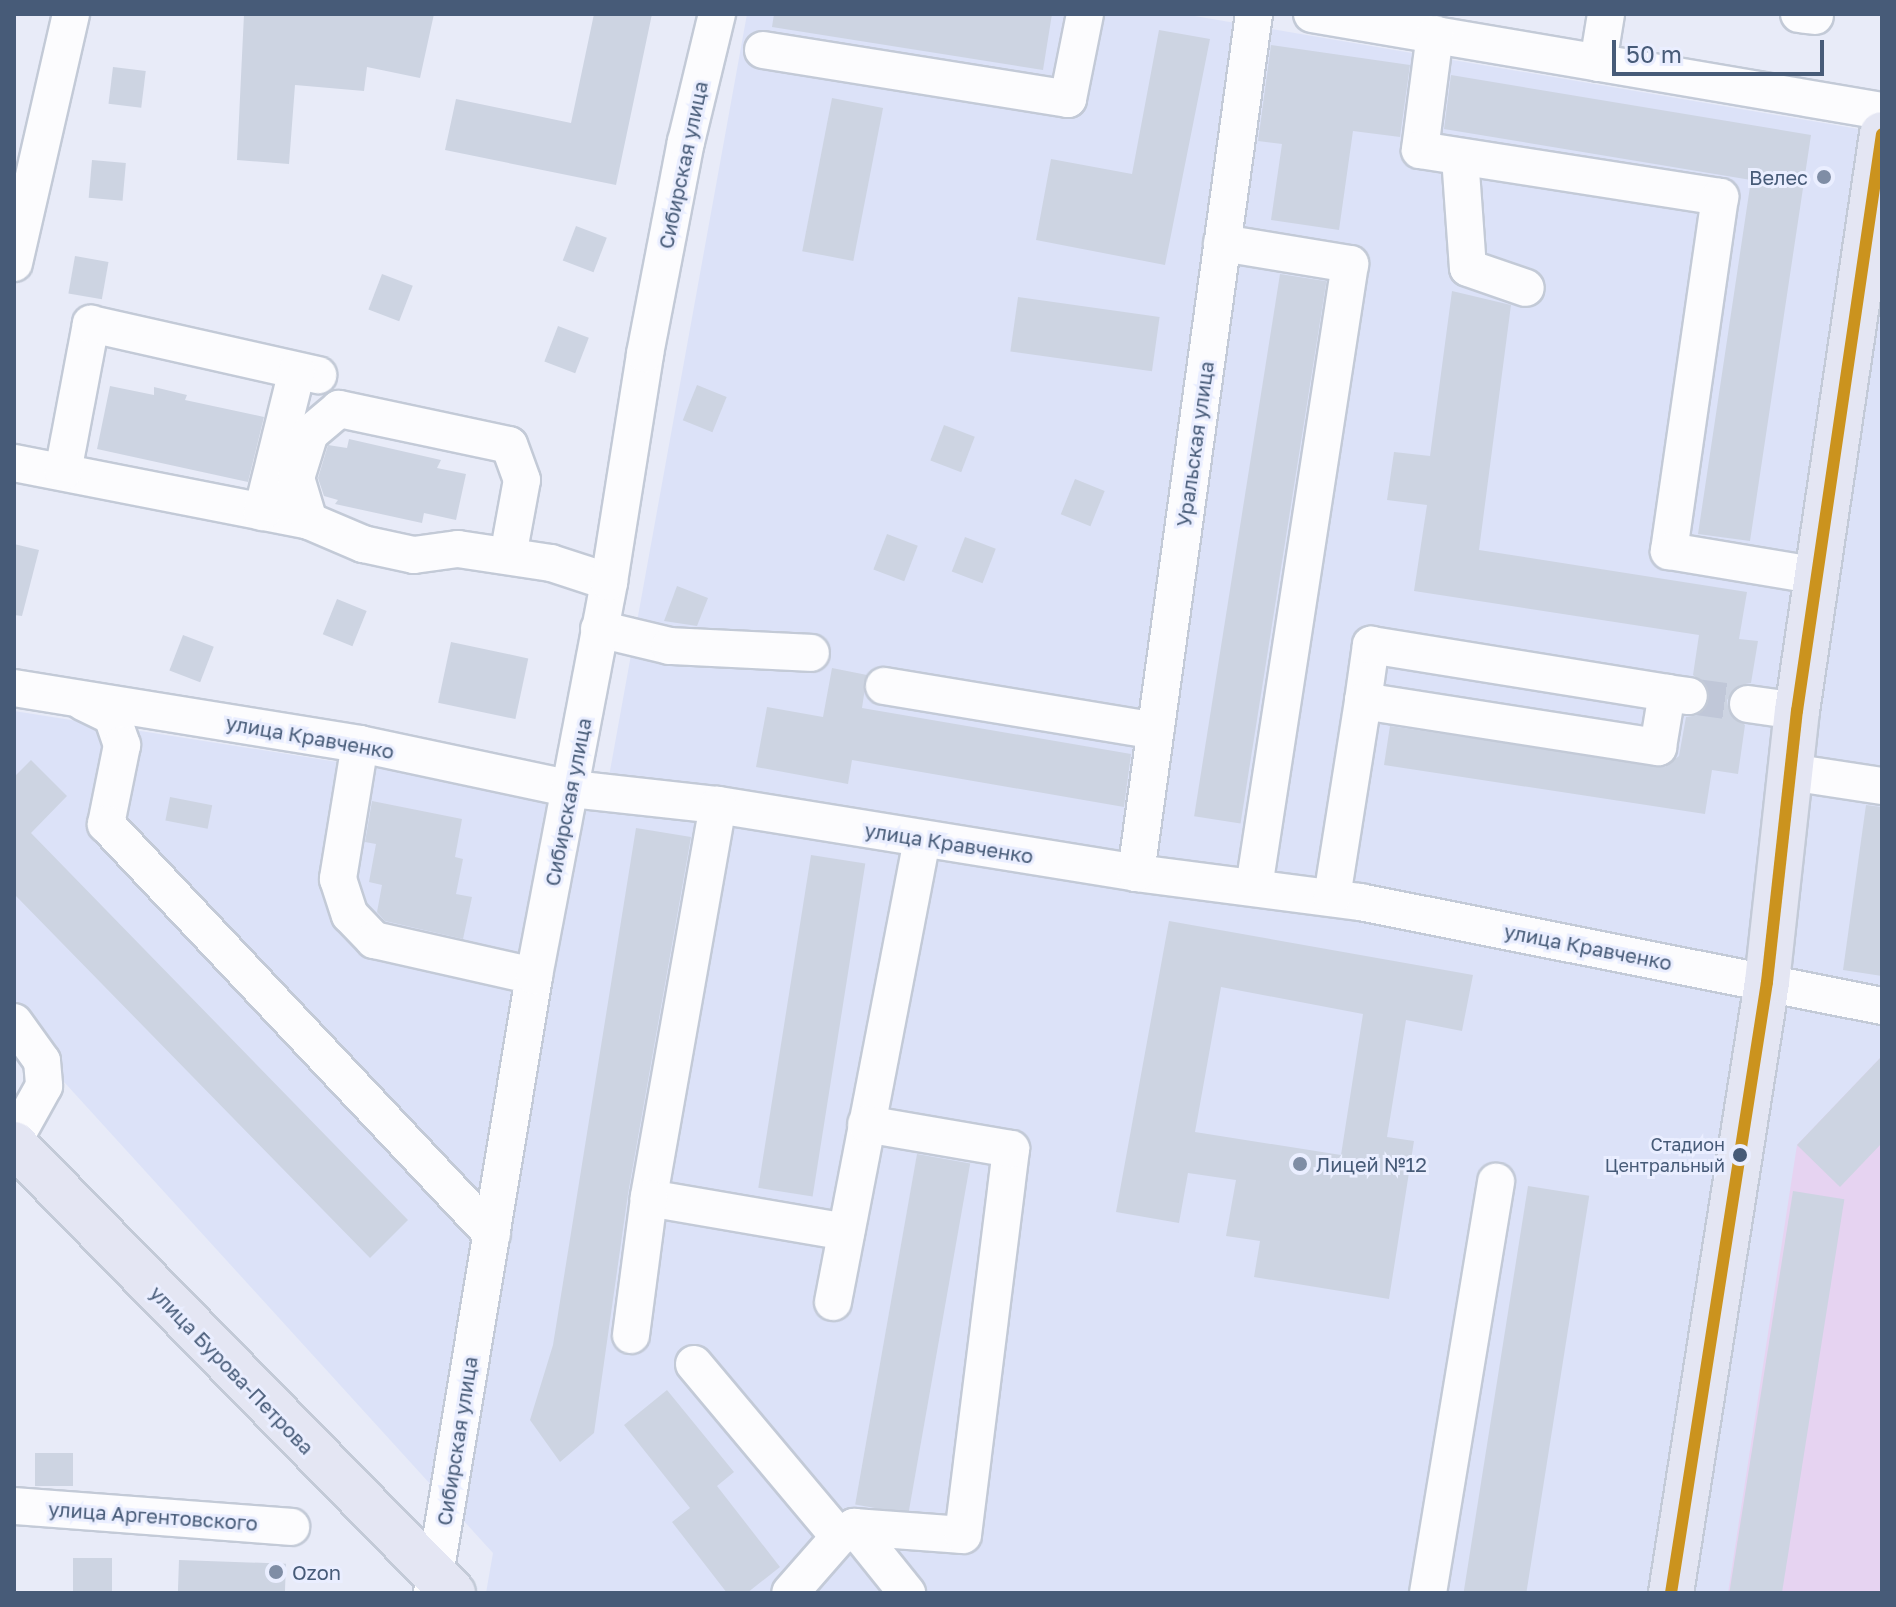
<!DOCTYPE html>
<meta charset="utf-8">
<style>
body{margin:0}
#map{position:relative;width:1896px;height:1607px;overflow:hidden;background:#e8ebf8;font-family:"Golos Text",sans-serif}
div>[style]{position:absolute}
.residential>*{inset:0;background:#dce2f8}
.green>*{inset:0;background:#e6d3f1}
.building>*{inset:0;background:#cdd4e2;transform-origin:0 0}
.minor-tunnel>*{height:36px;margin-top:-18px;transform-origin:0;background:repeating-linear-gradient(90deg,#c0c7d8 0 36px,transparent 0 54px)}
.roads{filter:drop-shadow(2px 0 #c3cad7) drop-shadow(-2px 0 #c3cad7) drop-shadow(0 2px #c3cad7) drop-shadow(0 -2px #c3cad7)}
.minor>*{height:36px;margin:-18px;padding:0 18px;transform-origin:18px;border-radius:18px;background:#fcfcfe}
.major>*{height:44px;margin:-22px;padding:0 22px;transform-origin:22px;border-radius:22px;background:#e4e6f3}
.bus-1>*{height:12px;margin:-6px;padding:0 6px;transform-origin:6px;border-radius:6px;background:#cb931e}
.dots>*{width:22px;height:22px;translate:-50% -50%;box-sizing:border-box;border:4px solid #eaeeff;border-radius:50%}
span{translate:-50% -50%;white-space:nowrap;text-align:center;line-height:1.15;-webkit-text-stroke:6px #eaeeff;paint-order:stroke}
.bus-label{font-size:18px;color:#475b78}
.right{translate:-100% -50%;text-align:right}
.street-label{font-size:20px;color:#475b78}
.poi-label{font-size:20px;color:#475b78}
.left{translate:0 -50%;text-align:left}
.frame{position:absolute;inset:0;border:16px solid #475b78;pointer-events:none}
.scale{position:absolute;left:1612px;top:40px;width:212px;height:36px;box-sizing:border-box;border:4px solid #475b78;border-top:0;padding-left:10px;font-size:24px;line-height:28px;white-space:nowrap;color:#475b78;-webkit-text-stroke:6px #eaeeff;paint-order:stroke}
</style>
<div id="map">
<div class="residential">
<div style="clip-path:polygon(747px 14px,1183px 14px,1882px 133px,1882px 1593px,486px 1593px,493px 1553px,14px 1027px,14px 711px,604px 804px)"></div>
</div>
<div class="green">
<div style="clip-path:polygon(1882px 1056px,1882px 1593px,1728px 1593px,1797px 1145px)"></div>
</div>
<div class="building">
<div style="clip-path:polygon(244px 14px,434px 14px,420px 78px,367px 67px,364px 91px,295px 85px,289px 164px,237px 160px)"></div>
<div style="clip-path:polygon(594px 14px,652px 14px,616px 185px,445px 150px,456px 99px,571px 123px)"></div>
<div style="clip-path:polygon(774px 14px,1052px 14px,1043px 70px,772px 27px)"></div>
<div style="clip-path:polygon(1159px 30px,1210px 39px,1165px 265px,1036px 240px,1051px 159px,1132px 174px)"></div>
<div style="clip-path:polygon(1271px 45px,1410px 65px,1400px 137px,1353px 131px,1339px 230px,1271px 220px,1282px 144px,1258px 141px)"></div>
<div style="left:113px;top:67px;width:33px;height:37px;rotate:7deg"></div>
<div style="clip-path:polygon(1451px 75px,1811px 135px,1750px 541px,1698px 534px,1751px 180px,1444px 129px)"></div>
<div style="left:832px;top:98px;width:52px;height:156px;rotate:11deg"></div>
<div style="left:92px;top:160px;width:34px;height:38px;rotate:5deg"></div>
<div style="left:576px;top:226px;width:33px;height:37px;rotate:21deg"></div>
<div style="left:75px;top:256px;width:34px;height:38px;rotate:10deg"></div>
<div style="left:382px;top:274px;width:33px;height:38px;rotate:21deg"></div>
<div style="left:1280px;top:274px;width:47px;height:549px;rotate:9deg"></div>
<div style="clip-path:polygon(1452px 291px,1511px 305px,1479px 550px,1747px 592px,1739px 639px,1758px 641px,1751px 683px,1740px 685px,1727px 700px,1729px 712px,1745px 725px,1738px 774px,1712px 770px,1705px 814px,1384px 765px,1390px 726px,1665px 767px,1679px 756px,1686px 717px,1698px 715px,1710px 700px,1708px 687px,1693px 675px,1699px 635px,1414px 591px,1427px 505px,1387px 500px,1394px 452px,1430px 456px)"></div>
<div style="left:1018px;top:297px;width:143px;height:55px;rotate:8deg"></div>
<div style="left:558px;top:326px;width:33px;height:38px;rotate:21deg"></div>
<div style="left:697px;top:385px;width:32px;height:38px;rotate:22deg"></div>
<div style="clip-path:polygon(110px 386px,154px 395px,154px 387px,187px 395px,185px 400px,264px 417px,248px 482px,97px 449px)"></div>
<div style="left:944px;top:425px;width:33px;height:38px;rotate:21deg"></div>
<div style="clip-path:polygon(349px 439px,441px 460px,437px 468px,466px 474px,456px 520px,424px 513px,422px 523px,335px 504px,338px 500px,324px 496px,318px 478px,328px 445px,347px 448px)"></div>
<div style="left:1075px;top:479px;width:32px;height:38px;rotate:22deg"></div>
<div style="left:887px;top:534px;width:33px;height:38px;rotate:21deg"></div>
<div style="left:965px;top:537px;width:33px;height:37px;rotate:21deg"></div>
<div style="clip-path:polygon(14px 544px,39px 550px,22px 616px,14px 615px)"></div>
<div style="clip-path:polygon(677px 586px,708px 598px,697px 626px,664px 621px)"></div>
<div style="left:337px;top:599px;width:32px;height:38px;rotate:22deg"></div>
<div style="left:183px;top:635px;width:33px;height:38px;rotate:21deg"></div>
<div style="left:451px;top:642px;width:79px;height:62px;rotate:12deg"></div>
<div style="clip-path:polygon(832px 668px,867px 675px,862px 708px,1131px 754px,1124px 807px,852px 760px,848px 784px,756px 767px,767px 707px,823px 717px)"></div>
<div style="clip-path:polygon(31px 760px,67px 796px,31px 833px,408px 1220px,370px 1258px,14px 894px,14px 777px)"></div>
<div style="left:170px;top:797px;width:43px;height:24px;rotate:11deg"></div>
<div style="clip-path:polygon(372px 801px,462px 819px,455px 857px,463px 859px,456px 894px,472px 897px,463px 939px,385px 921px,377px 912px,382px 885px,369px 882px,376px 844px,365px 842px)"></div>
<div style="clip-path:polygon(1866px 805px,1882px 807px,1882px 976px,1843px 970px)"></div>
<div style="clip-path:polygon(636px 828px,691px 837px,628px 1194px,594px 1433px,560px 1462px,530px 1420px,553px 1345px)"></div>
<div style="left:811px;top:855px;width:55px;height:337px;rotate:9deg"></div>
<div style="clip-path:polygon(evenodd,1169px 921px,1473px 975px,1462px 1031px,1406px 1020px,1387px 1137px,1414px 1141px,1389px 1299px,1254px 1277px,1260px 1241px,1226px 1236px,1236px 1180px,1188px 1173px,1179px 1223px,1116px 1212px,1169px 921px,1221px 987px,1363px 1014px,1341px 1155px,1195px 1132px,1221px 987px)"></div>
<div style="clip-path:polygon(1882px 1056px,1882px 1143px,1840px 1187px,1797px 1145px)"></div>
<div style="left:917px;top:1154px;width:54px;height:356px;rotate:10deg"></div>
<div style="left:1528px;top:1186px;width:62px;height:412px;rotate:9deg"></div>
<div style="left:1793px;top:1191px;width:52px;height:407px;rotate:9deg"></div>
<div style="clip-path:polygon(667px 1390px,734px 1472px,717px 1486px,780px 1567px,747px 1593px,727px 1593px,672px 1522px,690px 1508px,624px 1425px)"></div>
<div style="left:35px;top:1453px;width:38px;height:33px"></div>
<div style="left:73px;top:1558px;width:39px;height:35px"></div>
<div style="left:179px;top:1560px;width:107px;height:33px;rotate:2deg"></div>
</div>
<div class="minor-tunnel">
<div style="left:1689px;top:696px;width:60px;rotate:7.7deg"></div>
</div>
<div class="roads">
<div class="minor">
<div style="left:1312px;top:14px;width:578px;rotate:9.66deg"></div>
<div style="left:1799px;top:14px;width:16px;rotate:7deg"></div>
<div style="left:1435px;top:34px;width:117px;rotate:97.4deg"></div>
<div style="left:1420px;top:150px;width:304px;rotate:8.9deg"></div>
<div style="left:1720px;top:197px;width:358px;rotate:98.2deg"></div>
<div style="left:1669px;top:551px;width:152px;rotate:9.5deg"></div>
<div style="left:763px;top:50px;width:309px;rotate:9.1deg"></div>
<div style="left:1068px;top:99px;width:87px;rotate:-78.7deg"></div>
<div style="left:1598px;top:63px;width:50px;rotate:-80.7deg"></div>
<div style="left:1460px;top:157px;width:111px;rotate:85.9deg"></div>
<div style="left:1468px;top:268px;width:61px;rotate:19deg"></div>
<div style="left:1222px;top:243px;width:130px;rotate:9.3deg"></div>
<div style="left:1350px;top:264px;width:630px;rotate:98.76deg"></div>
<div style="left:14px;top:263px;width:255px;rotate:-77.1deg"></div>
<div style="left:14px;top:463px;width:301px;rotate:11.1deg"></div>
<div style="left:63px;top:472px;width:151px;rotate:-79.3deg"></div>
<div style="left:91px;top:324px;width:233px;rotate:12.7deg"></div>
<div style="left:262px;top:512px;width:145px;rotate:-76.1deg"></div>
<div style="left:508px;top:556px;width:77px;rotate:-79.6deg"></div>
<div style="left:522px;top:480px;width:37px;rotate:-110deg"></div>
<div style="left:509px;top:445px;width:174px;rotate:-168deg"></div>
<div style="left:339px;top:409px;width:38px;rotate:140deg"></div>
<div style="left:310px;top:433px;width:47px;rotate:107.3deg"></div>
<div style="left:296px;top:478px;width:45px;rotate:73.2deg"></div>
<div style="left:309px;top:521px;width:59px;rotate:23.1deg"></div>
<div style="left:363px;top:544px;width:52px;rotate:12.2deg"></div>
<div style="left:414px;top:555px;width:44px;rotate:-7.8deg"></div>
<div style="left:458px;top:549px;width:94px;rotate:8.6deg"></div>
<div style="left:551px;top:563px;width:61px;rotate:18.1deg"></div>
<div style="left:599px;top:629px;width:73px;rotate:13.5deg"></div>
<div style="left:670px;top:646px;width:141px;rotate:2.8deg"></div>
<div style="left:884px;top:686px;width:275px;rotate:9.4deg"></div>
<div style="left:14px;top:688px;width:351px;rotate:9.2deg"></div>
<div style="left:360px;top:744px;width:217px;rotate:12deg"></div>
<div style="left:572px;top:789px;width:147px;rotate:6.3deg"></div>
<div style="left:718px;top:805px;width:423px;rotate:9.2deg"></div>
<div style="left:1136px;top:873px;width:226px;rotate:7.4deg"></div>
<div style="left:1360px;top:902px;width:532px;rotate:11.27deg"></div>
<div style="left:1363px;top:701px;width:57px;rotate:-81.9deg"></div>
<div style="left:1371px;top:645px;width:300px;rotate:9.2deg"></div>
<div style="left:83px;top:702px;width:32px;rotate:26deg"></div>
<div style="left:112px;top:716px;width:31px;rotate:71deg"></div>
<div style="left:122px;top:745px;width:81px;rotate:101.4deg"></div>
<div style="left:106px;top:824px;width:563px;rotate:46.73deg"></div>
<div style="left:1748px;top:704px;width:49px;rotate:8.1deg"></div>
<div style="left:360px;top:744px;width:137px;rotate:99.3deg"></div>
<div style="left:338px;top:879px;width:38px;rotate:72deg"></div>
<div style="left:350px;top:915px;width:35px;rotate:46deg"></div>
<div style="left:374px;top:940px;width:164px;rotate:12.7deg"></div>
<div style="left:1790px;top:772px;width:93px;rotate:8.7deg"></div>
<div style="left:718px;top:805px;width:399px;rotate:100deg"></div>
<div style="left:649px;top:1198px;width:200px;rotate:9.8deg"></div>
<div style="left:1136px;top:873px;width:867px;rotate:-82.18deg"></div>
<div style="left:1332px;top:897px;width:198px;rotate:-81deg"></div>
<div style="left:1363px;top:701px;width:299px;rotate:8.9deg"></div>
<div style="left:1658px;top:747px;width:55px;rotate:-80.5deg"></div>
<div style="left:1667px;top:693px;width:22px;rotate:8deg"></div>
<div style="left:14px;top:1022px;width:48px;rotate:54.3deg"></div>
<div style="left:42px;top:1061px;width:25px;rotate:85deg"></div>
<div style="left:44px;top:1086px;width:62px;rotate:119.1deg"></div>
<div style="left:833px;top:1302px;width:470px;rotate:-79.1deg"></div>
<div style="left:631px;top:1335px;width:138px;rotate:-82.5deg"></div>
<div style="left:694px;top:1364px;width:226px;rotate:50deg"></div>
<div style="left:839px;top:1537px;width:74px;rotate:131.2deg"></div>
<div style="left:14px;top:1506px;width:278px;rotate:4.3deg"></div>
<div style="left:854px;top:1527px;width:109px;rotate:4.2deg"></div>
<div style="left:963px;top:1535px;width:389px;rotate:-82.9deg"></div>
<div style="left:1011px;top:1149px;width:147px;rotate:-170.2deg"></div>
<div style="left:841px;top:1536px;width:16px;rotate:-35deg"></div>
<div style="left:854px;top:1527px;width:85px;rotate:51.2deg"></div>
<div style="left:432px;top:1593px;width:625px;rotate:-80.61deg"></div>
<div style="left:534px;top:976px;width:401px;rotate:-79.2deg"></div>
<div style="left:609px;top:582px;width:231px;rotate:-81deg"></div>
<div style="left:645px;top:354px;width:216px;rotate:-79.1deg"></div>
<div style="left:686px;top:142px;width:132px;rotate:-76.4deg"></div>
<div style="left:1428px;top:1593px;width:417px;rotate:-80.6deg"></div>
</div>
<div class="major">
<div style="left:14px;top:1144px;width:628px;rotate:45.65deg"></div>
<div style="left:1671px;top:1593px;width:618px;rotate:-81.07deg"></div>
<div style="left:1767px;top:982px;width:273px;rotate:-83.7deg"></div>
<div style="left:1797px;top:711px;width:583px;rotate:-81.62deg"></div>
</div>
</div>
<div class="bus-1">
<div style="left:1671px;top:1593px;width:618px;rotate:-81.07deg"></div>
<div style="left:1767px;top:982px;width:273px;rotate:-83.7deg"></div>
<div style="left:1797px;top:711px;width:583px;rotate:-81.62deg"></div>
</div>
<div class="dots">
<div style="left:1824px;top:177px;background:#7f8da5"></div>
<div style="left:1740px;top:1155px;background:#475b78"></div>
<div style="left:1300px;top:1164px;background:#7f8da5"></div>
<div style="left:276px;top:1572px;background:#7f8da5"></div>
</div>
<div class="bus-label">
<span class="right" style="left:1725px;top:1155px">Стадион<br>Центральный</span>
</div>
<div class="street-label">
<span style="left:683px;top:165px;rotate:-78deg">Сибирская улица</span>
<span style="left:1195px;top:444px;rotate:-82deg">Уральская улица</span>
<span style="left:310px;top:737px;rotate:10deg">улица Кравченко</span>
<span style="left:568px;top:802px;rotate:-79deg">Сибирская улица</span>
<span style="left:949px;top:843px;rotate:9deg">улица Кравченко</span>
<span style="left:1588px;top:947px;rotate:11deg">улица Кравченко</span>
<span style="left:232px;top:1370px;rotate:46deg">улица Бурова-Петрова</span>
<span style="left:457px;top:1441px;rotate:-81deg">Сибирская улица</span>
<span style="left:153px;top:1516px;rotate:4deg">улица Аргентовского</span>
</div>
<div class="poi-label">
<span class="right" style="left:1808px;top:177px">Велес</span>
<span class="left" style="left:1316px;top:1164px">Лицей №12</span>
<span class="left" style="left:292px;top:1572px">Ozon</span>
</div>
<div class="frame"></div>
<div class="scale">50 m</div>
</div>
